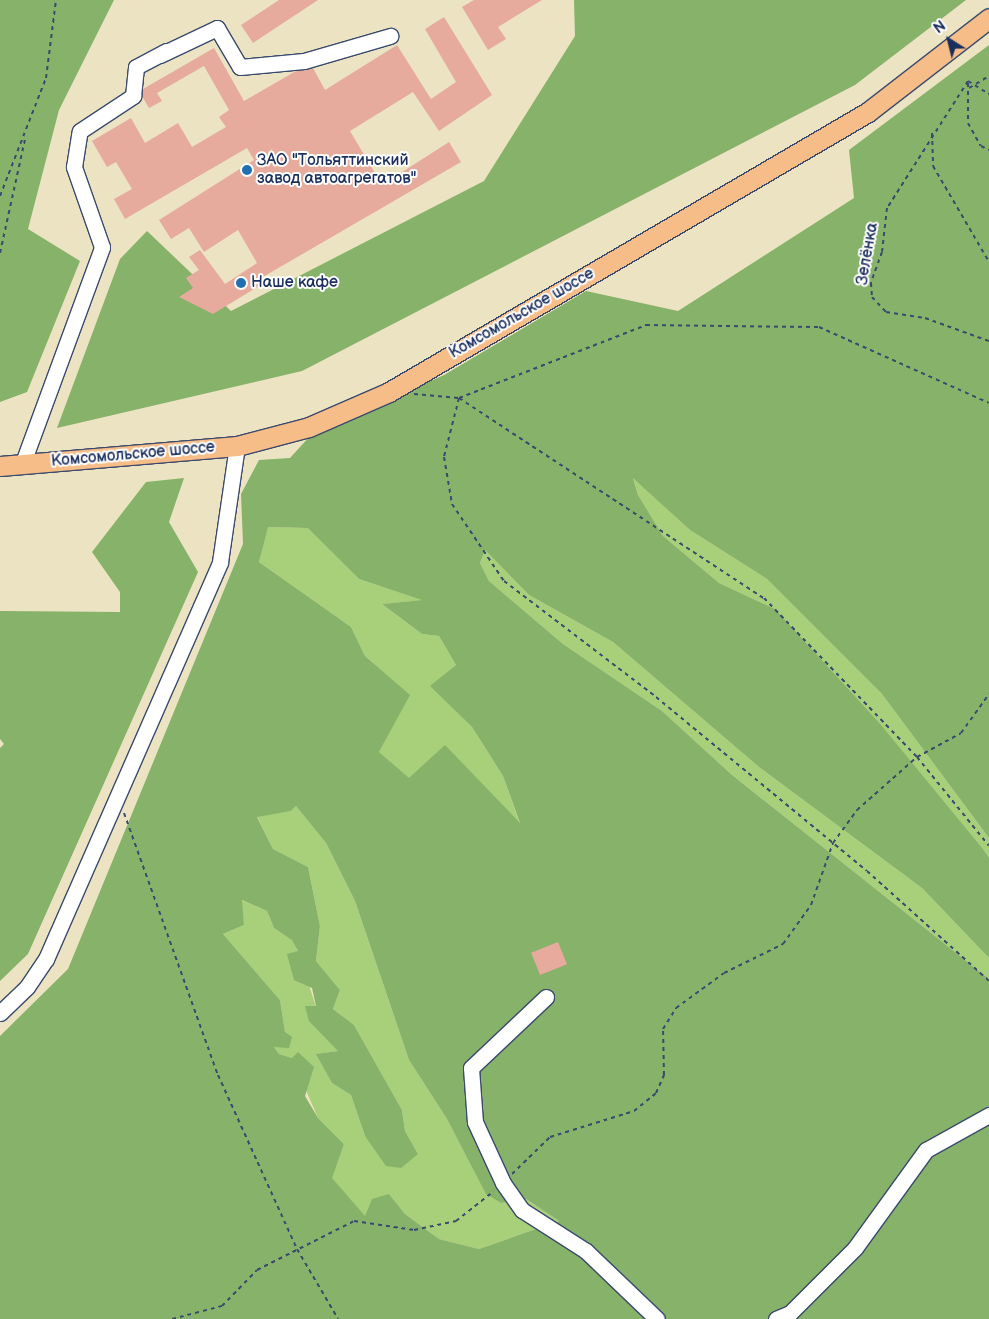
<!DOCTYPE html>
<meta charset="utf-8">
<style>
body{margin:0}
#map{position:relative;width:989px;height:1319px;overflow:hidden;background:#ebe3c2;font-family:"Balsamiq Sans",sans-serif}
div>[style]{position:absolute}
.green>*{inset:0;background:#a8cf79}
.forest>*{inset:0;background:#86b269}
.building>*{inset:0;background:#e6ab9c;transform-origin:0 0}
.path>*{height:2px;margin-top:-1px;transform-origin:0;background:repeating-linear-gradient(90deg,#3a4a6d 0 4px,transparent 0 8px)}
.roads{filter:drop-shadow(1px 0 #3a4a6d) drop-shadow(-1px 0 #3a4a6d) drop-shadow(0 1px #3a4a6d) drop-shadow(0 -1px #3a4a6d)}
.minor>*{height:15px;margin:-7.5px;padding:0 7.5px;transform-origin:7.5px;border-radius:7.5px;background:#fff}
.major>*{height:19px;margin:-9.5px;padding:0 9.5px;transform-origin:9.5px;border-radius:9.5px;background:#f7bd88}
.dots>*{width:14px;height:14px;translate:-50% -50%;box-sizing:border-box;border:2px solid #fff;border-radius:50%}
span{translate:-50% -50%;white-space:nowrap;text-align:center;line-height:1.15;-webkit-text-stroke:4px #fff;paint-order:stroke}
.poi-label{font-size:16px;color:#1b2f5e}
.left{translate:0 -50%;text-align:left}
.street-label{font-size:16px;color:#1b2f5e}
.north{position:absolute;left:924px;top:15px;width:50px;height:50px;-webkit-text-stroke:4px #fff;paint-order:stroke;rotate:324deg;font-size:14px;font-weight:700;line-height:20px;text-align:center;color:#1b2f5e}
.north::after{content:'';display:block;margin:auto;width:18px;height:22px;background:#1b2f5e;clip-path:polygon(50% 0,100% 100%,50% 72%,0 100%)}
</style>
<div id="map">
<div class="green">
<div style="clip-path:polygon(633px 477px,690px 530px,767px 579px,882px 694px,989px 838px,989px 858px,775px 609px,719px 583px,663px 536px,638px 495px)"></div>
<div style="clip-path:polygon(267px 527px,309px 528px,359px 579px,423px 600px,382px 604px,422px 634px,439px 636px,456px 665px,431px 686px,472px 727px,503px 776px,520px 824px,408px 778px,379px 752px,409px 695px,365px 656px,351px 627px,259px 562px)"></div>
<div style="clip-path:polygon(485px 550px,529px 595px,613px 642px,759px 767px,922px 888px,989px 958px,989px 979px,732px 775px,662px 711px,563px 644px,489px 581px,480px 563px)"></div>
<div style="clip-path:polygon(296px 806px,326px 843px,355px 901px,409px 1060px,447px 1119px,486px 1193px,501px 1203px,526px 1199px,559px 1221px,479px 1249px,439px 1239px,405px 1214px,389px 1194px,365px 1217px,331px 1178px,344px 1144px,318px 1118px,292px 1058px,279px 1054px,274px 1047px,285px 1032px,280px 1000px,223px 934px,244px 925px,241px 900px,267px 911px,274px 928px,292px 939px,298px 951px,316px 1007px,338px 1051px,317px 1054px,332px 1083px,351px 1095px,365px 1136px,418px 1154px,405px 1131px,402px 1110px,354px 1025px,333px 1009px,340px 990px,316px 961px,320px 926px,308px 867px,273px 849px,257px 816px,291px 811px)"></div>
</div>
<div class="forest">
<div style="clip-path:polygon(0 0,114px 0,59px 110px,28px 229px,80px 261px,27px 392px,0 402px)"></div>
<div style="clip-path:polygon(574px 0,966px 0,855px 85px,302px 371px,57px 428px,120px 259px,147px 231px,231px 311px,484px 181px,575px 36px)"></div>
<div style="clip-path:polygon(evenodd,989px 45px,989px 838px,882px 694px,767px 579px,690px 530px,633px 478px,638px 495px,663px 536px,719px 583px,775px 609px,881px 725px,982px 848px,989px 858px,989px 958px,922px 888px,759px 767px,613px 642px,529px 595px,485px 550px,480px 563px,489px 581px,563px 644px,662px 711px,732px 775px,989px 979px,989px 1319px,0 1319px,0 1036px,68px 969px,243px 544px,241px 494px,259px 460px,290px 458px,311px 435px,444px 375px,586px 291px,678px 311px,854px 198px,849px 150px,989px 45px,268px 527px,308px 528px,359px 579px,422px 600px,382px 604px,422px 634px,439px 636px,456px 665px,430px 686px,472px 727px,503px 776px,520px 823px,445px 745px,409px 778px,379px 752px,410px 695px,365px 656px,351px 627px,259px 562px,268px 527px,989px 45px,296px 806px,326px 843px,355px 901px,409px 1060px,447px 1119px,486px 1194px,501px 1203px,526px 1199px,559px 1221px,479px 1249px,439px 1239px,405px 1214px,389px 1194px,372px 1199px,365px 1216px,332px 1178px,344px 1144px,318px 1118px,305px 1096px,314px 1067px,298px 1052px,292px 1058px,279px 1054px,274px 1047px,289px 1048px,292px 1037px,285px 1032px,280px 1000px,223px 934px,244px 925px,242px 900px,267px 911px,274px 928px,292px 940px,298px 951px,287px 954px,294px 980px,312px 988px,316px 1006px,305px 1006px,309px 1021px,338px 1051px,316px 1054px,332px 1083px,351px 1095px,365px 1136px,386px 1166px,401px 1168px,418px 1154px,405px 1131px,402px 1110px,354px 1025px,333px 1009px,340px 990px,316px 961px,320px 926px,308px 867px,273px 849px,257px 817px,291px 811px,296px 806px)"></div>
<div style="clip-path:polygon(184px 478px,169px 522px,198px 572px,28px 954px,0 981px,0 748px,4px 744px,0 739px,0 611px,120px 612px,120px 592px,92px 552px,146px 482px)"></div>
</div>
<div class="building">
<div style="clip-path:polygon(279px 0,318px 0,253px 43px,241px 25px)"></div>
<div style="clip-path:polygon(474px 0,542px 0,498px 27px,506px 39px,488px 50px,462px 7px)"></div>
<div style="clip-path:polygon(444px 17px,492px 95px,439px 131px,413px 92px,350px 131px,382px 185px,449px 142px,461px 162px,256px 281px,259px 286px,213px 314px,179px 297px,193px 288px,186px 278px,199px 270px,189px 257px,200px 250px,225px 284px,257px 263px,238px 230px,204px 252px,189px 228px,171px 239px,159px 220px,254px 160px,247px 148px,125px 219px,114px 199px,132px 189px,116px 162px,107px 167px,92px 141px,131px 118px,145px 143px,178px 123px,192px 147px,226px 127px,219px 117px,229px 110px,204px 66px,157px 93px,162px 101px,149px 108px,142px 96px,143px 89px,214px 48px,244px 101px,296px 71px,313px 68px,325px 90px,397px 45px,431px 99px,456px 82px,425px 29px)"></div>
<div style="left:558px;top:942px;width:24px;height:29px;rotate:68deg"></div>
</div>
<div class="path">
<div style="left:968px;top:81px;width:151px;rotate:122.5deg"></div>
<div style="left:887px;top:208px;width:44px;rotate:96.5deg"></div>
<div style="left:882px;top:252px;width:33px;rotate:110deg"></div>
<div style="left:871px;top:283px;width:14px;rotate:86deg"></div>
<div style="left:872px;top:297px;width:21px;rotate:47deg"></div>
<div style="left:886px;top:312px;width:39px;rotate:9deg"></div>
<div style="left:925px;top:318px;width:68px;rotate:19.8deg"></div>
<div style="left:968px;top:81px;width:25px;rotate:32deg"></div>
<div style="left:968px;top:83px;width:40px;rotate:90deg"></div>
<div style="left:968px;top:123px;width:26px;rotate:61deg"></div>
<div style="left:981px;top:146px;width:9px;rotate:27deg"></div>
<div style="left:969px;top:88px;width:23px;rotate:-31deg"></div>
<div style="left:932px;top:133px;width:33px;rotate:88deg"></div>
<div style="left:933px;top:166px;width:111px;rotate:59.7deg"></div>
<div style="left:0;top:196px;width:127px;rotate:-68.7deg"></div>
<div style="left:46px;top:78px;width:79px;rotate:-82.7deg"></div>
<div style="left:0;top:253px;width:117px;rotate:-77.6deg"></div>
<div style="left:414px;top:394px;width:45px;rotate:5.1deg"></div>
<div style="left:459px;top:398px;width:201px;rotate:-21.3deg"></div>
<div style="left:646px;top:325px;width:173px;rotate:0.7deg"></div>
<div style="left:819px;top:327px;width:186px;rotate:24.1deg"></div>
<div style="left:459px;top:398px;width:61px;rotate:104.3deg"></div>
<div style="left:444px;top:457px;width:48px;rotate:80.3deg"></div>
<div style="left:452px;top:504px;width:93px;rotate:56deg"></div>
<div style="left:504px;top:581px;width:191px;rotate:37.3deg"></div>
<div style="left:656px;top:697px;width:273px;rotate:39.5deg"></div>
<div style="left:867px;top:871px;width:164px;rotate:42deg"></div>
<div style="left:459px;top:398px;width:365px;rotate:33.3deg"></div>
<div style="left:764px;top:598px;width:221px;rotate:46.1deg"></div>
<div style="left:917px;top:757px;width:114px;rotate:51deg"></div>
<div style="left:124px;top:813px;width:278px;rotate:70.3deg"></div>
<div style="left:218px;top:1075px;width:191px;rotate:65.6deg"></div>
<div style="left:297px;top:1249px;width:81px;rotate:59.6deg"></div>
<div style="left:512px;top:1174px;width:53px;rotate:-44.2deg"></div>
<div style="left:550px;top:1137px;width:88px;rotate:-17.2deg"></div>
<div style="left:634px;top:1111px;width:28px;rotate:-39deg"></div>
<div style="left:656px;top:1093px;width:20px;rotate:-66deg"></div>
<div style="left:664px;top:1075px;width:46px;rotate:-91.2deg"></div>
<div style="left:663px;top:1029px;width:25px;rotate:-58deg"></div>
<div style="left:676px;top:1008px;width:59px;rotate:-36.1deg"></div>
<div style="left:724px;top:973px;width:66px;rotate:-26.2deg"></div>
<div style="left:783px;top:944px;width:48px;rotate:-54.3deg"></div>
<div style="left:811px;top:905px;width:66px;rotate:-70.5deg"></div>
<div style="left:833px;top:843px;width:41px;rotate:-54deg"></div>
<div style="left:857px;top:810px;width:80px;rotate:-41.5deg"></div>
<div style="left:917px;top:757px;width:50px;rotate:-28.6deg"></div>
<div style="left:961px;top:733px;width:48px;rotate:-54.3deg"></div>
<div style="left:172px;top:1319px;width:52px;rotate:-14.6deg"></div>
<div style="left:222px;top:1306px;width:50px;rotate:-45.8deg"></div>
<div style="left:257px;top:1270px;width:109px;rotate:-26.8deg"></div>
<div style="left:354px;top:1221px;width:61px;rotate:8.5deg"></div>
<div style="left:414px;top:1230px;width:43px;rotate:-12.1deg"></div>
<div style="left:456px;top:1221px;width:48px;rotate:-38.3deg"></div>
</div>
<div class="roads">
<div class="minor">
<div style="left:160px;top:55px;width:63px;rotate:-25.3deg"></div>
<div style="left:217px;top:28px;width:45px;rotate:59.5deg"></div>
<div style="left:240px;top:67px;width:64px;rotate:-5.4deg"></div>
<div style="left:304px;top:61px;width:90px;rotate:-16.2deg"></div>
<div style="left:22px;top:465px;width:232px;rotate:-69.8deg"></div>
<div style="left:102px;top:247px;width:85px;rotate:-109.3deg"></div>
<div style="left:74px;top:167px;width:36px;rotate:-81deg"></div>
<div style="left:80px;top:131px;width:64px;rotate:-33.4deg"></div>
<div style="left:133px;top:96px;width:29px;rotate:-84deg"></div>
<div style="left:136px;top:67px;width:34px;rotate:-28deg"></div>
<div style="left:546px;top:997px;width:103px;rotate:136.6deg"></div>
<div style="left:471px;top:1068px;width:54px;rotate:85.8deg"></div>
<div style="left:475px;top:1122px;width:67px;rotate:65.3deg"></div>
<div style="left:503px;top:1183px;width:33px;rotate:55deg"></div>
<div style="left:522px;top:1210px;width:76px;rotate:32.6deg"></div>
<div style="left:586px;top:1251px;width:98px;rotate:43.8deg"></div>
<div style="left:0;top:1013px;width:37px;rotate:-44deg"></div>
<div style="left:27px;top:987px;width:34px;rotate:-56deg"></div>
<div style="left:46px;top:959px;width:433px;rotate:-66.3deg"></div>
<div style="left:220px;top:562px;width:117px;rotate:-81.7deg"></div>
<div style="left:776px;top:1319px;width:15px;rotate:-23deg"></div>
<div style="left:790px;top:1313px;width:92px;rotate:-45deg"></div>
<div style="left:855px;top:1248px;width:121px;rotate:-54.1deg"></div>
<div style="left:926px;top:1150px;width:72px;rotate:-29.1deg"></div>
</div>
<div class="major">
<div style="left:0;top:466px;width:238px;rotate:-4.8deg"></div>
<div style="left:237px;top:446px;width:74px;rotate:-14.8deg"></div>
<div style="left:309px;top:427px;width:87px;rotate:-23.6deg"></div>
<div style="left:389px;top:392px;width:555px;rotate:-30.31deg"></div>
<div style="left:868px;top:112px;width:153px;rotate:-37.8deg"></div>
</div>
</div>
<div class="dots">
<div style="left:247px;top:170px;background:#1f6fb2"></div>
<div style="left:241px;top:283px;background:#1f6fb2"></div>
</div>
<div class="poi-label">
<span class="left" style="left:257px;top:170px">ЗАО "Тольяттинский<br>завод автоагрегатов"</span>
<span class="left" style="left:251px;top:283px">Наше кафе</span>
</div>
<div class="street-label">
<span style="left:868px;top:254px;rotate:-80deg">Зелёнка</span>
<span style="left:522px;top:314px;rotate:-30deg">Комсомольское шоссе</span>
<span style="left:133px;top:455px;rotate:-5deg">Комсомольское шоссе</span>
</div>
<div class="north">N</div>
</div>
